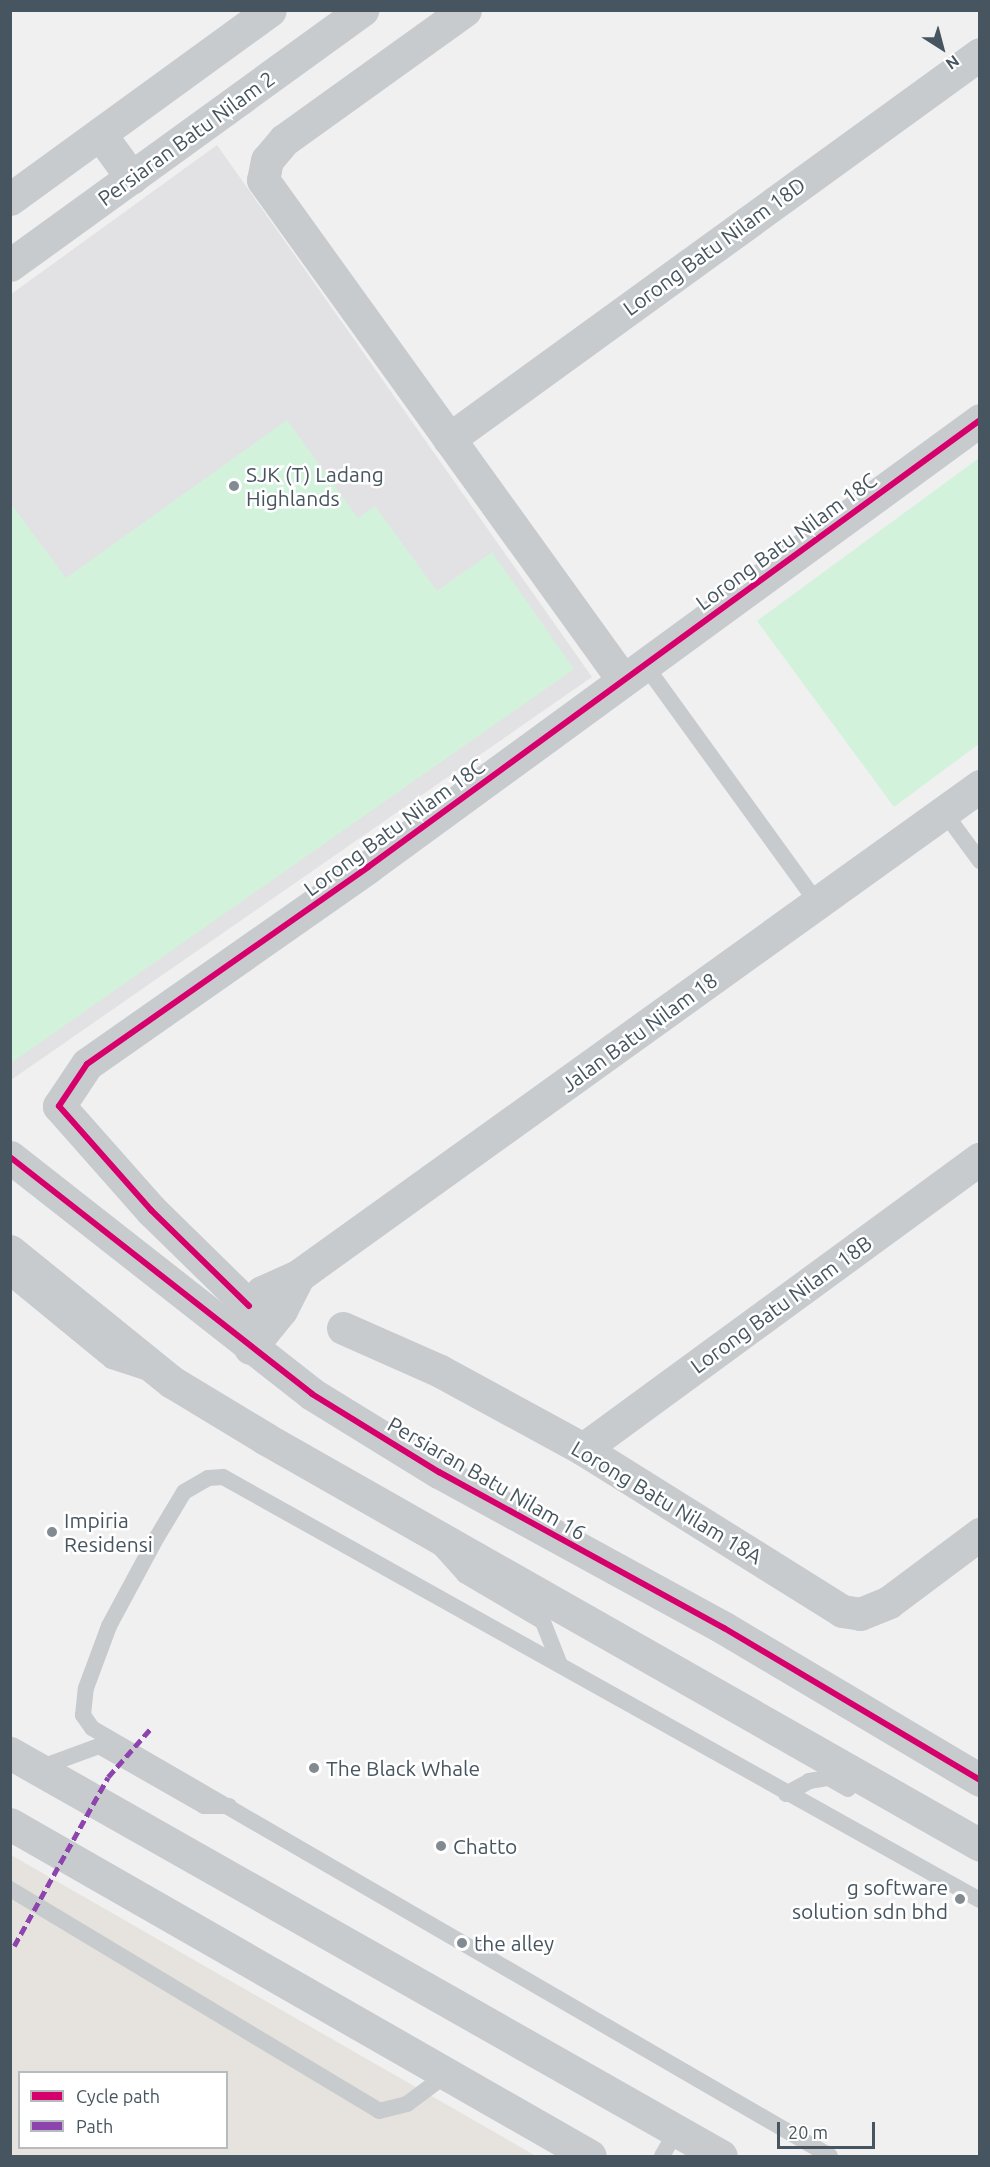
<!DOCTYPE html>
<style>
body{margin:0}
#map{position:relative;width:990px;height:2167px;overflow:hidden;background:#f1f0f0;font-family:Ubuntu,sans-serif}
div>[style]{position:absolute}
.commercial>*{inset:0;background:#e6e3de}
.education>*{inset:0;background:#e2e1e3}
.green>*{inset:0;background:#d3f2dc}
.service>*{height:16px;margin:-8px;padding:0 8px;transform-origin:8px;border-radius:8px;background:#c7cbce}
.minor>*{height:33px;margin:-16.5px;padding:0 16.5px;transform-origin:16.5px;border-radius:16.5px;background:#c7cbce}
.tertiary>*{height:33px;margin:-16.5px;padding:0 16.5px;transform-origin:16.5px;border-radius:16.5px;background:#c7cbce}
.quiet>*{height:4.5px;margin-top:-2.25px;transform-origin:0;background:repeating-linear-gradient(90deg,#8e44ad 0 9px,transparent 0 13.5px)}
.cycleway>*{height:6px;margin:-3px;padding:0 3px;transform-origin:3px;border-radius:3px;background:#d6006c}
.dots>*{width:16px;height:16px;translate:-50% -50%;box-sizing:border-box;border:3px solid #fff;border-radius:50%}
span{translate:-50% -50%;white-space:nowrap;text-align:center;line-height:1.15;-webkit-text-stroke:5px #fff;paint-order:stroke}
.street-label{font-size:21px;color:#46555f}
.poi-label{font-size:21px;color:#46555f}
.left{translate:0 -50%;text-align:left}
.right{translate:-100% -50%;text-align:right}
.frame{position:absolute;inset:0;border:12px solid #46555f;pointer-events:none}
.legend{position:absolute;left:18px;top:2071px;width:210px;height:78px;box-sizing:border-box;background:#fff;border:2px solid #b5bbbf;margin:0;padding:8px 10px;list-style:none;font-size:18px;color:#46555f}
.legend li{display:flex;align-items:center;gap:12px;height:30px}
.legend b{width:30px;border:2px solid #b5bbbf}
.north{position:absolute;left:912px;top:18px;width:60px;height:60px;-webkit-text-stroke:4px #fff;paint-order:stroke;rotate:144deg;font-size:16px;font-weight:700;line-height:24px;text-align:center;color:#46555f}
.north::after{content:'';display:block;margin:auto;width:21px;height:27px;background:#46555f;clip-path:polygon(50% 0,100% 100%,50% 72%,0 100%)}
.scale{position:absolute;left:777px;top:2122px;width:98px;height:27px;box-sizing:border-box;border:3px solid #46555f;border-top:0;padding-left:8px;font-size:18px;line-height:21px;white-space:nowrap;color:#46555f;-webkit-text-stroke:4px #fff;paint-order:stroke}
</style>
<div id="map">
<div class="commercial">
<div style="clip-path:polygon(evenodd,11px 1855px,536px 2156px,11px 2156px,11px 1855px,20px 2072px,226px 2072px,226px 2148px,20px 2148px,20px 2072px)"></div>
</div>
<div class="education">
<div style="clip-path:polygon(217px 145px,592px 677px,11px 1080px,10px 295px)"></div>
</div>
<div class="green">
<div style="clip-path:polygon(287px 420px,358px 518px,375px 506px,437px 591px,492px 552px,574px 669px,11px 1063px,11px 504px,66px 578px)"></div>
<div style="clip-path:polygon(979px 458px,979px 744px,894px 807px,757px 621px)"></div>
</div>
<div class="service">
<div style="left:645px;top:665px;width:294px;rotate:54.1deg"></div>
<div style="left:944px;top:812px;width:61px;rotate:53.7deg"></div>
<div style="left:10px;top:1278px;width:131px;rotate:39.4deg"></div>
<div style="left:111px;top:1361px;width:36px;rotate:18deg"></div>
<div style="left:439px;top:1547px;width:38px;rotate:48deg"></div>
<div style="left:464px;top:1575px;width:92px;rotate:30.7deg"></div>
<div style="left:543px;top:1622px;width:46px;rotate:68.4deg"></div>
<div style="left:39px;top:1768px;width:64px;rotate:-20.1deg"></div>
<div style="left:99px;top:1746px;width:121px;rotate:29.7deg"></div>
<div style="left:204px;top:1806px;width:25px"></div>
<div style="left:786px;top:1794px;width:26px;rotate:-29deg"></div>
<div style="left:809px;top:1781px;width:20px;rotate:-9deg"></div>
<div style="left:829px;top:1778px;width:22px;rotate:30deg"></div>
<div style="left:10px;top:1889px;width:431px;rotate:31deg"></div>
<div style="left:379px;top:2111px;width:29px;rotate:-14deg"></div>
<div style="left:407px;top:2104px;width:50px;rotate:-36.9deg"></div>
<div style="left:662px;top:2156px;width:30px;rotate:-60deg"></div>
<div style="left:830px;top:2156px;width:853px;rotate:-149.89deg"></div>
<div style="left:92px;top:1728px;width:16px;rotate:-125deg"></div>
<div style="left:83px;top:1715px;width:27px;rotate:-84deg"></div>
<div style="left:86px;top:1688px;width:66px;rotate:-69.6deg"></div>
<div style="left:109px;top:1626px;width:101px;rotate:-61.7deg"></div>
<div style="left:157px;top:1537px;width:52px;rotate:-59deg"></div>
<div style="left:184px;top:1492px;width:28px;rotate:-30deg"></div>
<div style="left:208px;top:1478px;width:15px;rotate:-4deg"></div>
<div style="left:223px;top:1477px;width:867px;rotate:29.2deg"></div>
</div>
<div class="minor">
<div style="left:465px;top:10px;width:223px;rotate:144.3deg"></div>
<div style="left:284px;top:140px;width:26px;rotate:130deg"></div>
<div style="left:267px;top:160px;width:20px;rotate:101deg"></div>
<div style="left:263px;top:180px;width:616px;rotate:54.25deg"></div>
<div style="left:449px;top:439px;width:656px;rotate:-35.94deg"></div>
<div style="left:249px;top:1306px;width:137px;rotate:-135.6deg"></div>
<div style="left:151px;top:1210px;width:139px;rotate:-131.5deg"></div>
<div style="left:59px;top:1106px;width:50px;rotate:-56.3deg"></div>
<div style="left:87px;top:1064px;width:343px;rotate:-35deg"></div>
<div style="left:368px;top:867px;width:758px;rotate:-36.14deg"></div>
<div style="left:234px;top:1321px;width:40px;rotate:-46deg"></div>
<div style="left:262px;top:1292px;width:39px;rotate:-24deg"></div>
<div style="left:298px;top:1276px;width:840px;rotate:-35.7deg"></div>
<div style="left:343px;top:1328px;width:106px;rotate:23.9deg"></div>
<div style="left:440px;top:1371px;width:163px;rotate:28.6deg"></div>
<div style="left:583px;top:1449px;width:305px;rotate:32deg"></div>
<div style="left:842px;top:1611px;width:18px;rotate:9deg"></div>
<div style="left:860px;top:1614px;width:31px;rotate:-22deg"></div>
<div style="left:889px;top:1602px;width:114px;rotate:-36.8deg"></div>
<div style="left:250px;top:1348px;width:49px;rotate:-50.8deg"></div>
<div style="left:281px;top:1310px;width:38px;rotate:-63deg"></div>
<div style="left:583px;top:1449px;width:492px;rotate:-36.2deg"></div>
<div style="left:10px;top:1753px;width:817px;rotate:29.54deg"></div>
<div style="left:10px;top:1824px;width:668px;rotate:29.79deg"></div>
</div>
<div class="tertiary">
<div style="left:100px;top:134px;width:54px;rotate:54deg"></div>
<div style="left:10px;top:199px;width:321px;rotate:-36deg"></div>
<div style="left:10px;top:265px;width:435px;rotate:-35.9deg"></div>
<div style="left:10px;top:1157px;width:384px;rotate:38.1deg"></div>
<div style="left:312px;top:1394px;width:149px;rotate:31.6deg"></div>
<div style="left:439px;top:1472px;width:325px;rotate:28.7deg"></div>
<div style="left:724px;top:1628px;width:298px;rotate:30.7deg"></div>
<div style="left:10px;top:1251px;width:208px;rotate:39deg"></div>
<div style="left:172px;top:1382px;width:110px;rotate:31.2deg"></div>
<div style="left:266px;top:1439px;width:821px;rotate:29.62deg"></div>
</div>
<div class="quiet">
<div style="left:14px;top:1946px;width:193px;rotate:-60.9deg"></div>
<div style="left:108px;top:1777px;width:65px;rotate:-48.7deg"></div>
</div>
<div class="cycleway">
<div style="left:10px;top:1157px;width:384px;rotate:38.1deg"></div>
<div style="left:312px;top:1394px;width:149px;rotate:31.6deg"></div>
<div style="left:439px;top:1472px;width:325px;rotate:28.7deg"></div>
<div style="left:724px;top:1628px;width:298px;rotate:30.7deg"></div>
<div style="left:249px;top:1306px;width:137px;rotate:-135.6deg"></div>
<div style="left:151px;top:1210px;width:139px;rotate:-131.5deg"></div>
<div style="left:59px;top:1106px;width:50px;rotate:-56.3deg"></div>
<div style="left:87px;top:1064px;width:343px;rotate:-35deg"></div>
<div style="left:368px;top:867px;width:758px;rotate:-36.14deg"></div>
</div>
<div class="dots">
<div style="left:234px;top:486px;background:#828b92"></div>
<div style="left:52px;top:1532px;background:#828b92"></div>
<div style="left:314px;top:1768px;background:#828b92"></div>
<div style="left:441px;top:1846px;background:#828b92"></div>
<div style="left:960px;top:1899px;background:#828b92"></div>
<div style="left:462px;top:1943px;background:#828b92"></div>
</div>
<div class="street-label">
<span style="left:186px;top:138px;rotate:-36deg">Persiaran Batu Nilam 2</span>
<span style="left:714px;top:246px;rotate:-36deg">Lorong Batu Nilam 18D</span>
<span style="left:786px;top:541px;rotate:-36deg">Lorong Batu Nilam 18C</span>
<span style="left:394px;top:827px;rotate:-36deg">Lorong Batu Nilam 18C</span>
<span style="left:639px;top:1032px;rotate:-36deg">Jalan Batu Nilam 18</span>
<span style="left:781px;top:1304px;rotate:-36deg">Lorong Batu Nilam 18B</span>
<span style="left:487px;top:1478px;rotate:30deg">Persiaran Batu Nilam 16</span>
<span style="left:667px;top:1502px;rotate:31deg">Lorong Batu Nilam 18A</span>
</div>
<div class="poi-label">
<span class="left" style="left:246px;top:486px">SJK (T) Ladang<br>Highlands</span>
<span class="left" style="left:64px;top:1532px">Impiria<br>Residensi</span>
<span class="left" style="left:326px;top:1768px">The Black Whale</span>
<span class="left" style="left:453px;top:1846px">Chatto</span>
<span class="right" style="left:948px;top:1899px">g software<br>solution sdn bhd</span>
<span class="left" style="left:474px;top:1943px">the alley</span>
</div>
<div class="frame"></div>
<ul class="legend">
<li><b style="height:8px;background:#d6006c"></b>Cycle path</li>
<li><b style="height:8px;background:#8e44ad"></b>Path</li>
</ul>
<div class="north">N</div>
<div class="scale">20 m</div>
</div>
